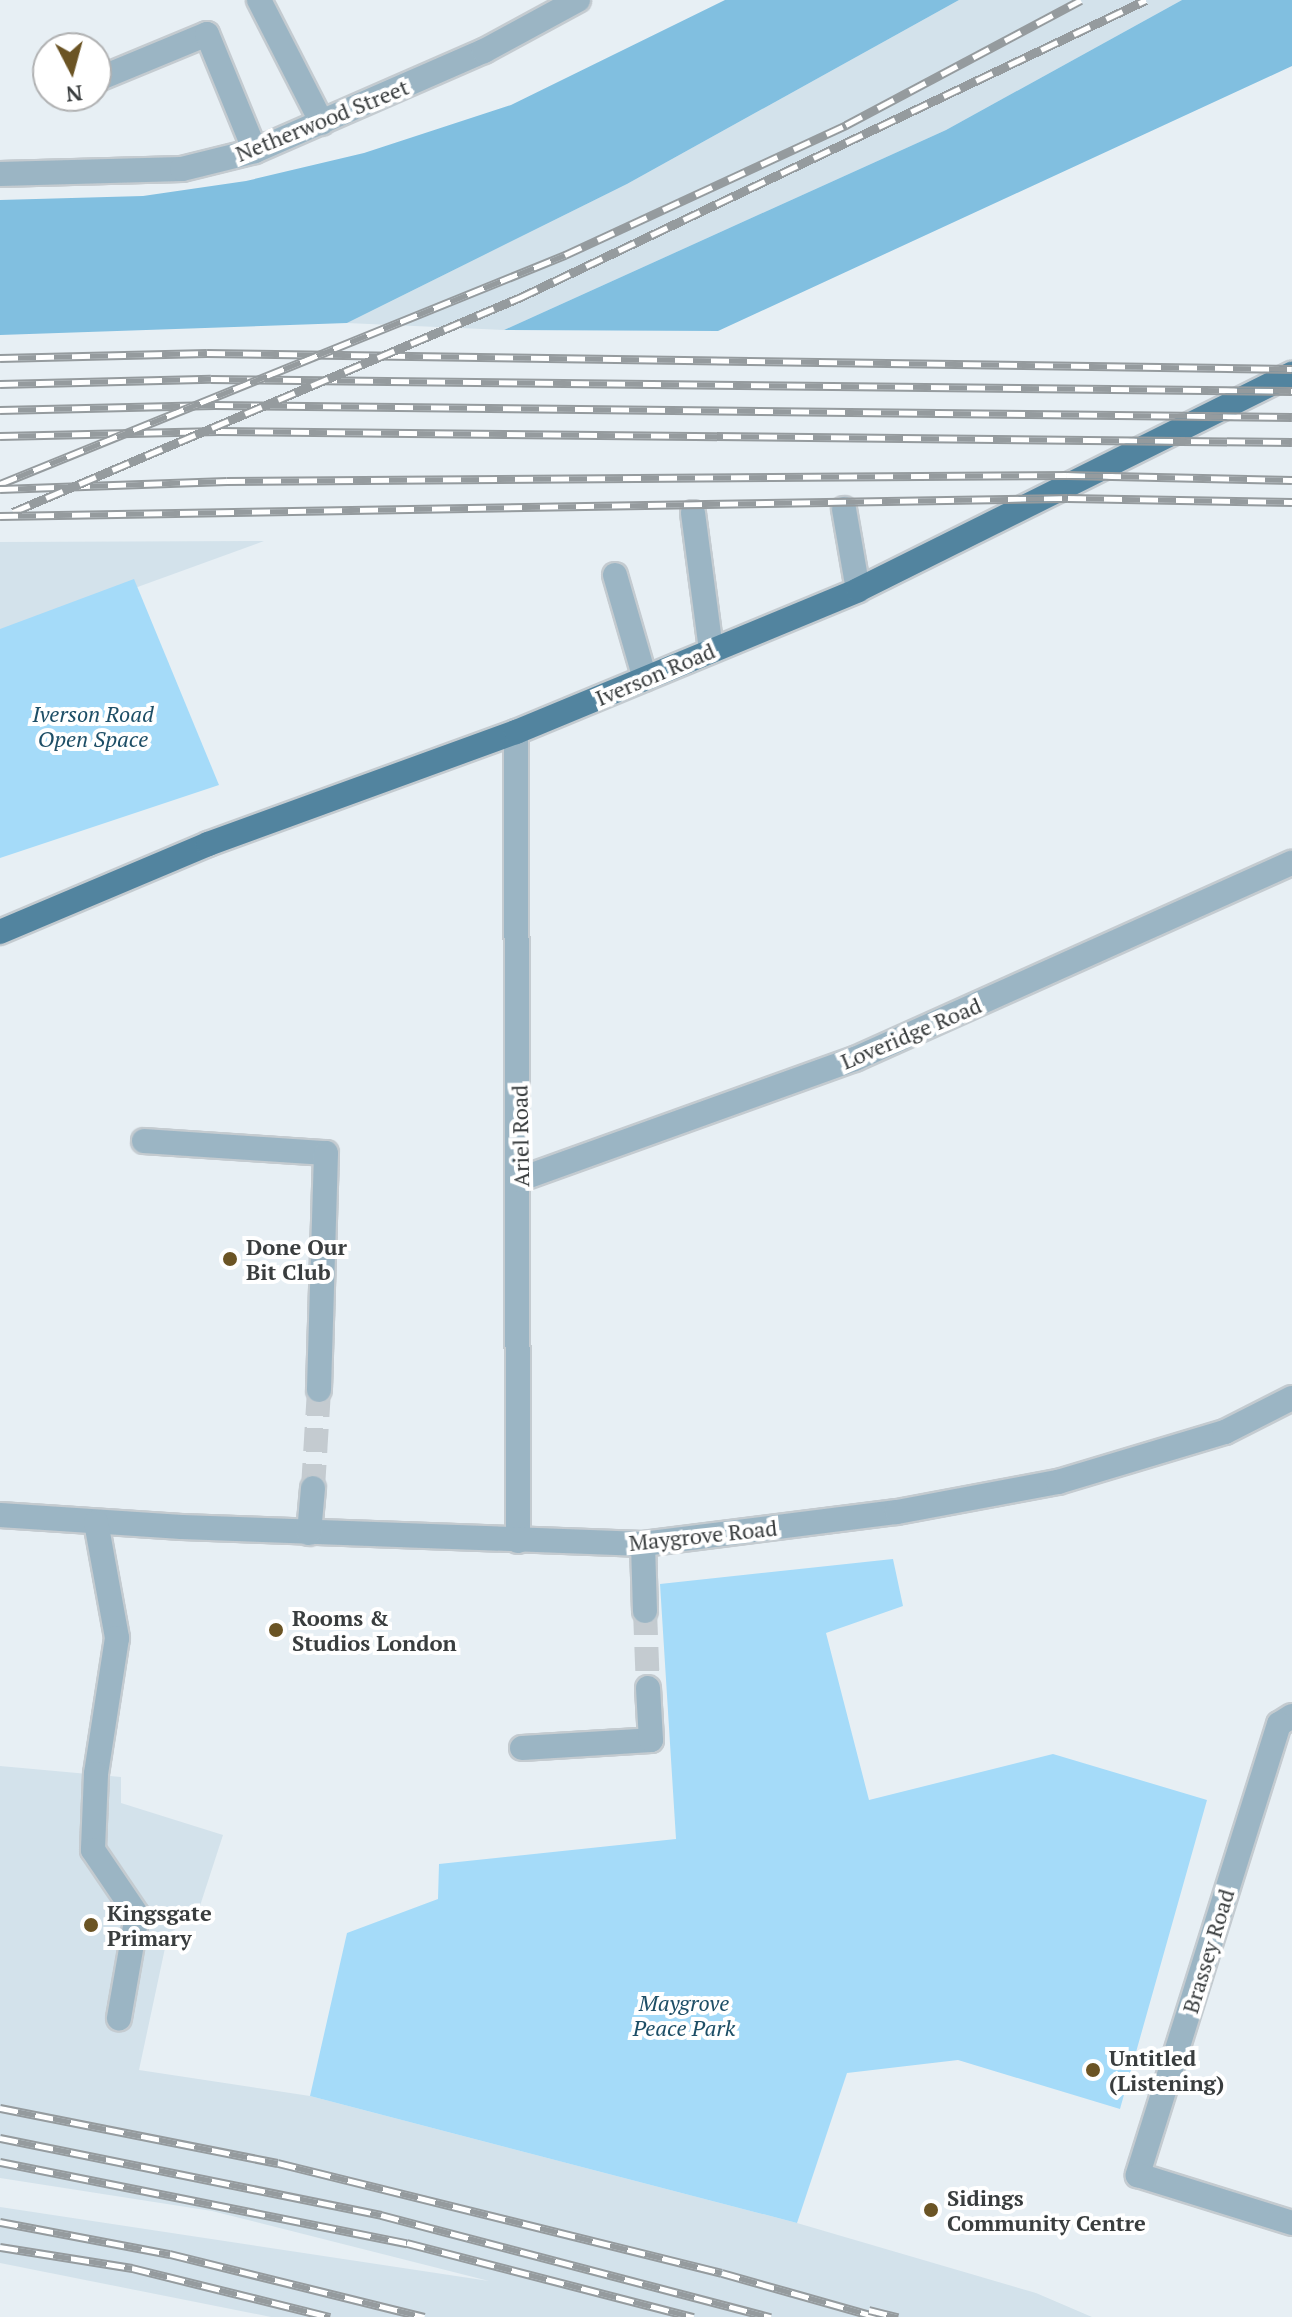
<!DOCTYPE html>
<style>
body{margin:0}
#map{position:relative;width:1292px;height:2317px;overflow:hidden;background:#e7eff4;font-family:"PT Serif",serif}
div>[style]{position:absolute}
.built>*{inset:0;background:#d3e2eb}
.green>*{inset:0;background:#a5dbf9}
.forest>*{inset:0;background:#81bfe0}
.minor-tunnel>*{height:24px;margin-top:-12px;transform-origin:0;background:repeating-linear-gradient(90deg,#c4cbd0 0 24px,transparent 0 36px)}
.roads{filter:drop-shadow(2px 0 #c4cbd0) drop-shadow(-2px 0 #c4cbd0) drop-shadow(0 2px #c4cbd0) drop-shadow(0 -2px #c4cbd0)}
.minor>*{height:24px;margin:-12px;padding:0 12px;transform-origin:12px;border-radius:12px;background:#9bb5c4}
.major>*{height:24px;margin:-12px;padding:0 12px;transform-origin:12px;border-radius:12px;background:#52849f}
.rail>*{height:9px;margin-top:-4.5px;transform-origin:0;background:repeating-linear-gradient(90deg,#fff 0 18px,#959b9e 0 36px);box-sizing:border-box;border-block:2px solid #959b9e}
.dots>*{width:22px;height:22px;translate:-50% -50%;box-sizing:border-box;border:4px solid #fff;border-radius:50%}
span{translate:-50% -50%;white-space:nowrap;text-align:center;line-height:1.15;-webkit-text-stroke:8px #fff;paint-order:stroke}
.street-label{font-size:22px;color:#393d3e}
.park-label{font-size:22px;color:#1d4e66;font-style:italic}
.poi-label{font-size:22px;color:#393d3e;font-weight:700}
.left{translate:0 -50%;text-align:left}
.north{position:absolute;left:32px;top:32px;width:80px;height:80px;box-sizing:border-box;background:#fff;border:2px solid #b0b1b2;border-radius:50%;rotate:174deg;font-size:22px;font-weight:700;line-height:32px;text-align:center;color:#393d3e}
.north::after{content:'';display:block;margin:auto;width:28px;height:36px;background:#6b5424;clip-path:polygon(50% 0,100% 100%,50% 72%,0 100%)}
</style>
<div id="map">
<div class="built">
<div style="clip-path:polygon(959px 0,1182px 0,946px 130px,504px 330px,347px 323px,627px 184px)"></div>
<div style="clip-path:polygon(264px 541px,0 637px,0 542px)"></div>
<div style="clip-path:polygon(0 1766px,121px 1777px,121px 1803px,223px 1835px,197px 1915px,168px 1934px,139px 2070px,310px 2096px,797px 2223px,1036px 2293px,1092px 2317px,271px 2317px,0 2263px,0 2207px,489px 2281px,212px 2211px,0 2178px)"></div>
</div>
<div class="green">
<div style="clip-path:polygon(134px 579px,219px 785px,0 858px,0 629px)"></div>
<div style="clip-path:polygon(893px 1559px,903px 1606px,826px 1633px,869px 1800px,1053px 1754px,1207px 1800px,1120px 2109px,958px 2060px,847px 2073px,797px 2223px,310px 2096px,347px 1933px,438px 1899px,439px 1864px,676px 1839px,660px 1584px)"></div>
</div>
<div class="forest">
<div style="clip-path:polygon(725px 0,959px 0,627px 184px,347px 323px,0 335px,0 200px,143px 196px,246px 181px,364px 153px,511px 105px)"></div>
<div style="clip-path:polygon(1182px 0,1292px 0,1292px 66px,718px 331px,504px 330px,946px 130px)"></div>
</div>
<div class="minor-tunnel">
<div style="left:313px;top:1488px;width:98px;rotate:-86.5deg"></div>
<div style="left:645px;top:1611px;width:77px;rotate:87.8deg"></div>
</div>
<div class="roads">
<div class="minor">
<div style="left:259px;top:0;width:138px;rotate:62.9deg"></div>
<div style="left:96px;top:80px;width:120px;rotate:-22.5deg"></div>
<div style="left:207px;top:34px;width:126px;rotate:67.7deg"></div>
<div style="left:0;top:174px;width:182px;rotate:-1.6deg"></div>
<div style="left:182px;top:169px;width:75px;rotate:-13.9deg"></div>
<div style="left:255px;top:151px;width:250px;rotate:-23.6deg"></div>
<div style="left:484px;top:51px;width:107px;rotate:-28.5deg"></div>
<div style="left:844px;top:509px;width:82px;rotate:80.2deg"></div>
<div style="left:693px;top:513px;width:138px;rotate:82.5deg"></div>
<div style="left:615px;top:575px;width:108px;rotate:73.9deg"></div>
<div style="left:516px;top:732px;width:809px;rotate:89.86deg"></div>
<div style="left:144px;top:1141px;width:182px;rotate:3.8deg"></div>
<div style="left:326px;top:1153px;width:237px;rotate:91.7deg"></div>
<div style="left:521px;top:1179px;width:355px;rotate:-19.8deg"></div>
<div style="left:855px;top:1059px;width:479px;rotate:-24.2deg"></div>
<div style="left:0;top:1515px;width:182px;rotate:3.8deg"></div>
<div style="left:182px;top:1527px;width:461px;rotate:2.1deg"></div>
<div style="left:643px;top:1544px;width:256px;rotate:-7.2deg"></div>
<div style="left:897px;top:1512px;width:164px;rotate:-10.6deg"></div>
<div style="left:1058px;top:1482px;width:174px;rotate:-16.7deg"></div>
<div style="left:1225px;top:1432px;width:75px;rotate:-26.9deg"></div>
<div style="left:96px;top:1522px;width:118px;rotate:79.7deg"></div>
<div style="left:117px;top:1638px;width:138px;rotate:98.8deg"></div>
<div style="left:96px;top:1774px;width:76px;rotate:92.3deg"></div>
<div style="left:93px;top:1850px;width:78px;rotate:55.9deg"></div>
<div style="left:137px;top:1915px;width:105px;rotate:99.9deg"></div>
<div style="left:309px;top:1533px;width:45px;rotate:-84.9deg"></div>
<div style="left:643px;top:1544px;width:67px;rotate:88.3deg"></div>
<div style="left:1292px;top:1716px;width:15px;rotate:148deg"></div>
<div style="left:1279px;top:1724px;width:473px;rotate:107.4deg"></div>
<div style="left:1138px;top:2175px;width:161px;rotate:17.3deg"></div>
<div style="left:522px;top:1748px;width:129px;rotate:-3.5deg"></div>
<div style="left:651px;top:1740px;width:52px;rotate:-93.3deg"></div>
</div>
<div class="major">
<div style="left:0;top:932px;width:226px;rotate:-22.9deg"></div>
<div style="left:208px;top:844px;width:328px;rotate:-20deg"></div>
<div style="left:516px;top:732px;width:370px;rotate:-22.5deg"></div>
<div style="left:858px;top:590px;width:485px;rotate:-26.5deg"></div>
</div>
</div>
<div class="rail">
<div style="left:0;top:358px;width:207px;rotate:-1.4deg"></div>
<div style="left:207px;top:353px;width:1085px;rotate:0.84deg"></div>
<div style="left:0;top:384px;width:211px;rotate:-1.4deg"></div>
<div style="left:211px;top:379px;width:1081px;rotate:0.64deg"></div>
<div style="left:0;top:410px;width:215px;rotate:-1.3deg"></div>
<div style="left:215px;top:405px;width:1077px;rotate:0.64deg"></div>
<div style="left:0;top:436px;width:219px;rotate:-1.3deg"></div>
<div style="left:219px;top:431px;width:1073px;rotate:0.59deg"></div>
<div style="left:0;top:484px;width:610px;rotate:-22.06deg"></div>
<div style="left:565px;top:255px;width:310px;rotate:-24.8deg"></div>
<div style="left:846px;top:125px;width:266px;rotate:-28deg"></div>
<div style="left:0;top:489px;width:227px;rotate:-2deg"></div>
<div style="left:227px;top:481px;width:840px;rotate:-0.41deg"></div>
<div style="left:1067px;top:475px;width:225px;rotate:1.3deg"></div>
<div style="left:13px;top:512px;width:552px;rotate:-22.94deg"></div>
<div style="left:521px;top:297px;width:692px;rotate:-25.42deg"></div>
<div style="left:0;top:516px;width:1068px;rotate:-0.97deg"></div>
<div style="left:1068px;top:498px;width:224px;rotate:1deg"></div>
<div style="left:0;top:2108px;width:283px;rotate:11.2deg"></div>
<div style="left:278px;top:2163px;width:457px;rotate:13.9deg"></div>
<div style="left:722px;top:2273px;width:161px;rotate:15.8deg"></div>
<div style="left:0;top:2138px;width:389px;rotate:11.4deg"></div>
<div style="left:381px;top:2215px;width:403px;rotate:14.7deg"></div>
<div style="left:0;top:2162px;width:415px;rotate:11.3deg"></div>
<div style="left:407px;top:2243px;width:296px;rotate:14.5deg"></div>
<div style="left:0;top:2222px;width:173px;rotate:10.7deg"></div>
<div style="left:170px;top:2254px;width:262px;rotate:13.9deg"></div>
<div style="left:0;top:2247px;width:134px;rotate:9deg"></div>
<div style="left:132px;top:2268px;width:204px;rotate:13.9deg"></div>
<div style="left:869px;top:2310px;width:30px;rotate:14deg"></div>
</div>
<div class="dots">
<div style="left:230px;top:1259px;background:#6b5424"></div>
<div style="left:276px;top:1630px;background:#6b5424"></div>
<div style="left:91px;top:1925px;background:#6b5424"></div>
<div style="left:1093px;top:2070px;background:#6b5424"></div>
<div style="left:931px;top:2210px;background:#6b5424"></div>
</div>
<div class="street-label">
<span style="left:322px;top:120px;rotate:-22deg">Netherwood Street</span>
<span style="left:655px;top:674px;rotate:-23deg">Iverson Road</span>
<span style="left:911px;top:1033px;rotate:-23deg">Loveridge Road</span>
<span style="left:520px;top:1136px;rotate:-91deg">Ariel Road</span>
<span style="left:703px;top:1535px;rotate:-6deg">Maygrove Road</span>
<span style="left:1208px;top:1951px;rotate:-73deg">Brassey Road</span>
</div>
<div class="park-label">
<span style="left:93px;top:726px">Iverson Road<br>Open Space</span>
<span style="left:684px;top:2015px">Maygrove<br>Peace Park</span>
</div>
<div class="poi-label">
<span class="left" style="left:246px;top:1259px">Done Our<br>Bit Club</span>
<span class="left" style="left:292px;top:1630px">Rooms &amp;<br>Studios London</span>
<span class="left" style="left:107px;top:1925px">Kingsgate<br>Primary</span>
<span class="left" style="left:1109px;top:2070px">Untitled<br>(Listening)</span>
<span class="left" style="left:947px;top:2210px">Sidings<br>Community Centre</span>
</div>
<div class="north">N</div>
</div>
